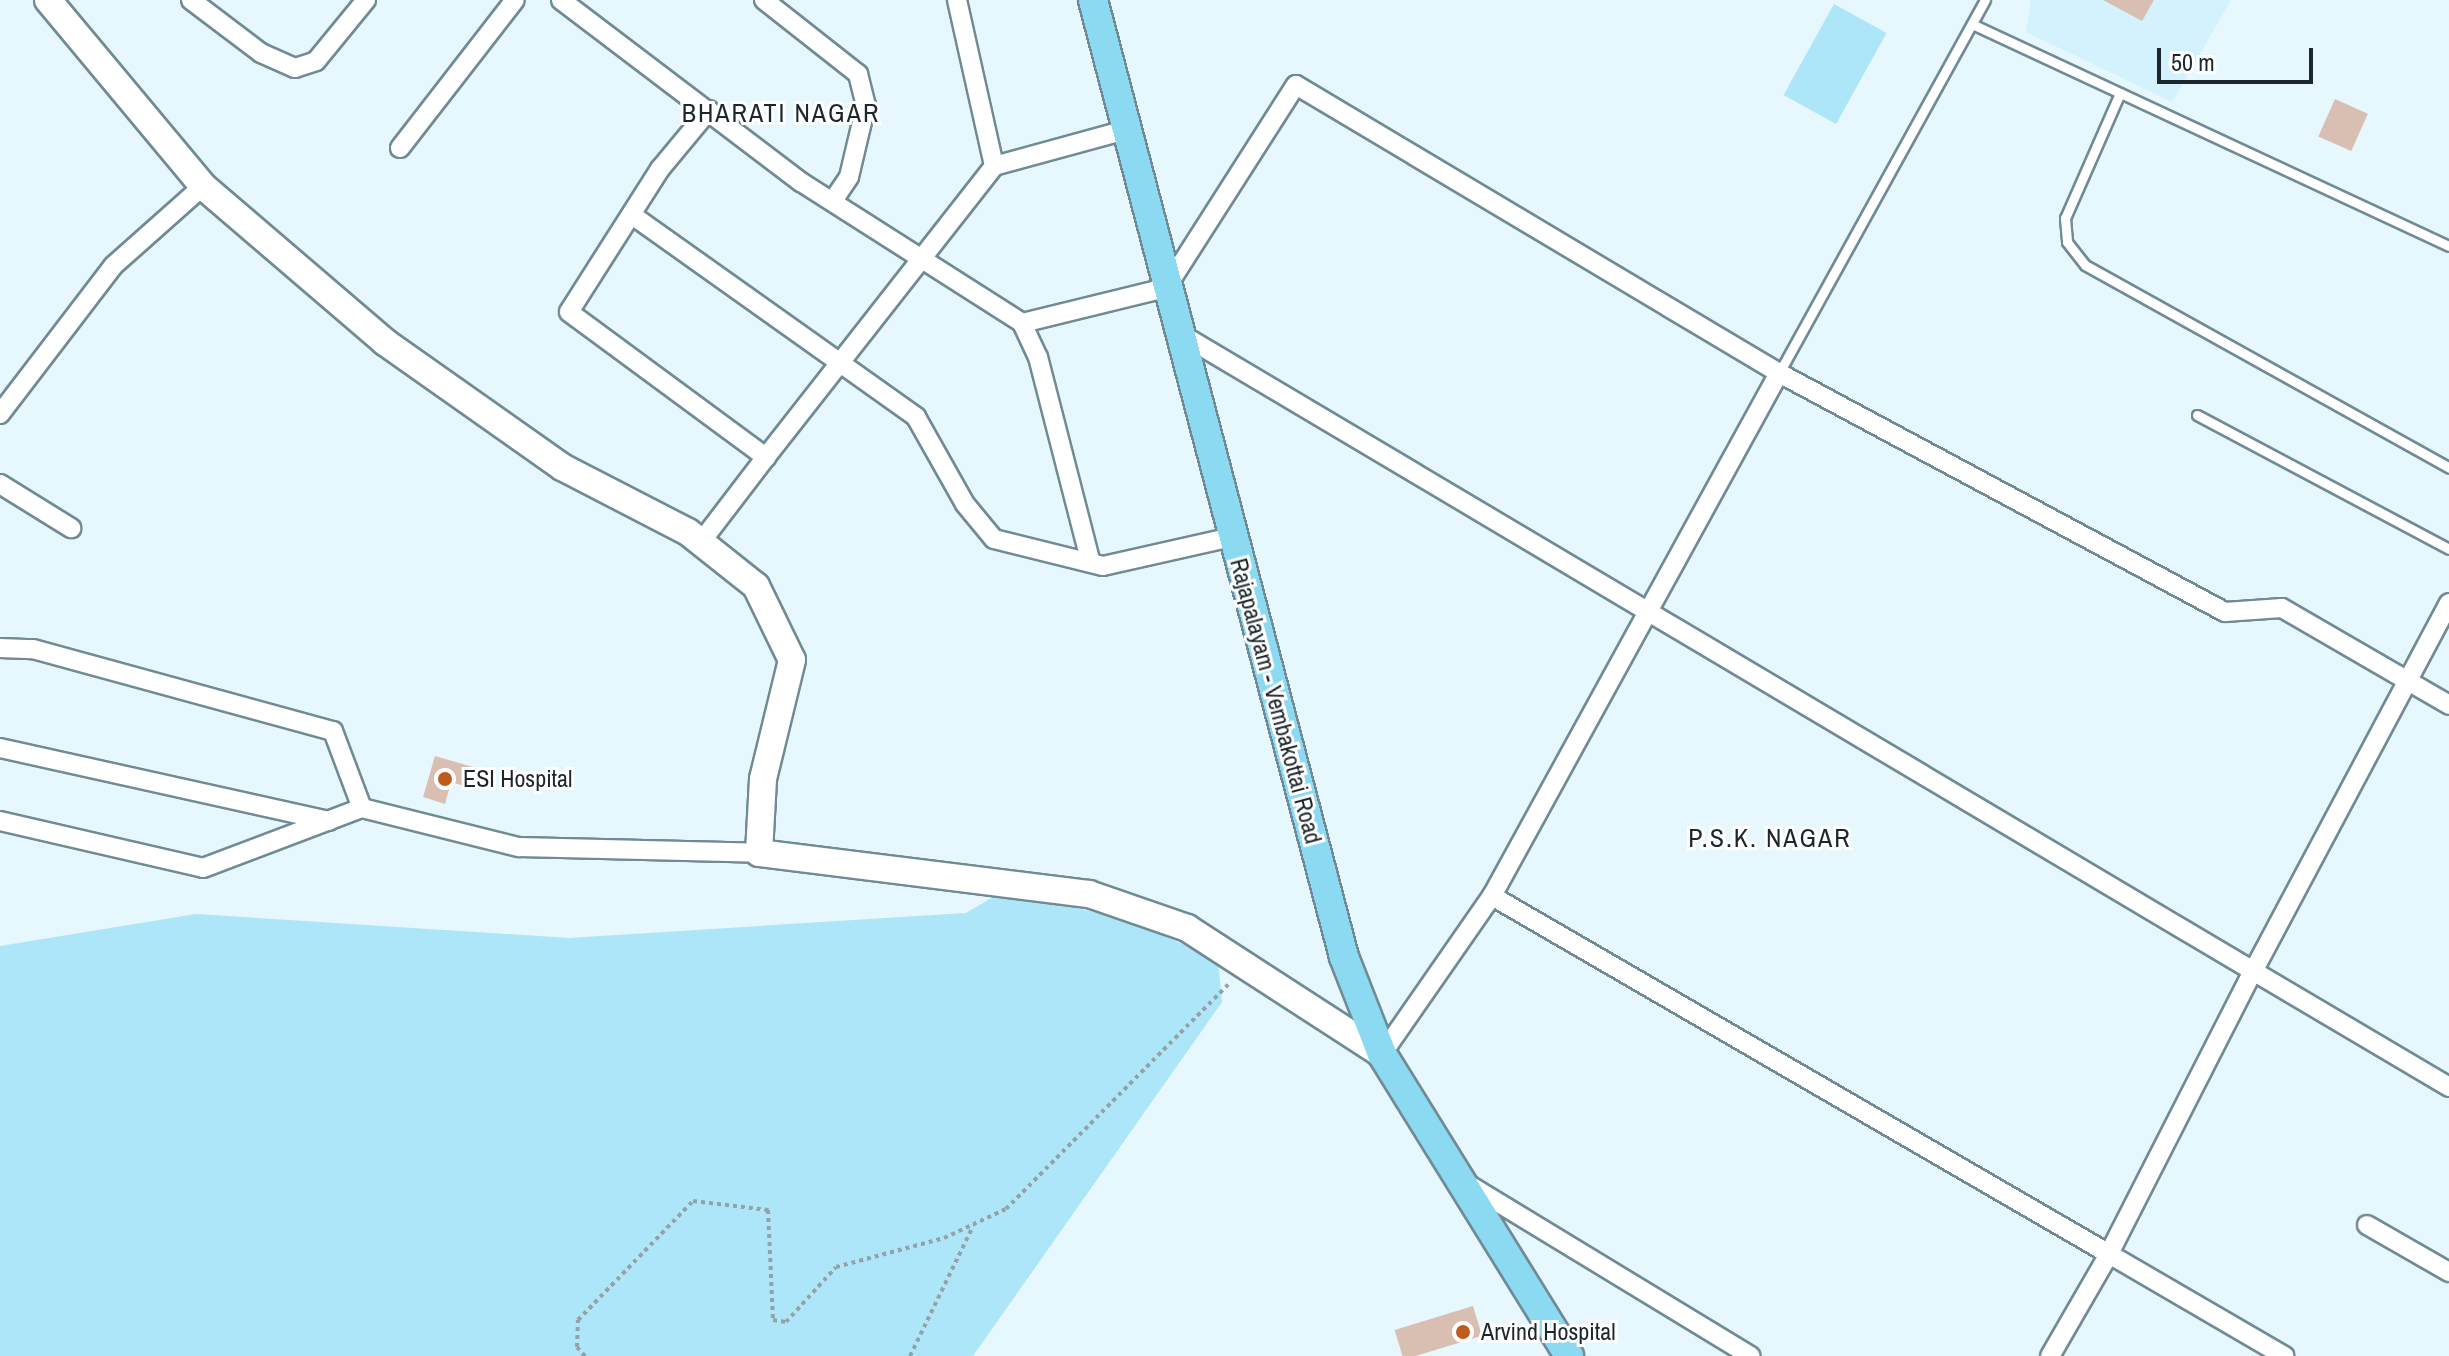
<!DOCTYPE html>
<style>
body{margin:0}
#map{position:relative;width:2449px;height:1356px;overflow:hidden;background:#e6f7fe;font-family:"Archivo Narrow",sans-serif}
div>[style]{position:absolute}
.built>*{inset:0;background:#d4f2fe}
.green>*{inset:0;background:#ade5f9;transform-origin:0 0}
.building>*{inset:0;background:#d8bfb2;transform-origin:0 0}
.path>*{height:4px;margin-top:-2px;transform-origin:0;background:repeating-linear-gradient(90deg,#94a2a8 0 4px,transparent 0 8px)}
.roads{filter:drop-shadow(2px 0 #708b95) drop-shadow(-2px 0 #708b95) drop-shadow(0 2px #708b95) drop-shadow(0 -2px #708b95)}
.lane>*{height:9px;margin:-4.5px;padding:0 4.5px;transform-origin:4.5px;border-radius:4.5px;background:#fff}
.street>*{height:18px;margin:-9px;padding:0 9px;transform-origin:9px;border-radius:9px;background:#fff}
.secondary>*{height:26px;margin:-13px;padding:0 13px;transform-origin:13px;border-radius:13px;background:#fff}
.primary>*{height:28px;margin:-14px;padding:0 14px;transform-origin:14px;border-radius:14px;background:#8cdaf2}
.dots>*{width:22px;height:22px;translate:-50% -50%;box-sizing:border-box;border:4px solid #fff;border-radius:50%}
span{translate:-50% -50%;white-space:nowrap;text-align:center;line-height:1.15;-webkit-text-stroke:6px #fff;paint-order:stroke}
.street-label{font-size:24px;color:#1c272b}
.poi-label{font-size:24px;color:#1c272b}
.left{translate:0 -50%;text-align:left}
.neighbourhood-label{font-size:26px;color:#1c272b;letter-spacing:2px}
.scale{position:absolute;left:2157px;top:48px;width:156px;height:36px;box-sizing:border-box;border:4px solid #1c272b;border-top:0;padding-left:10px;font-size:24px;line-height:28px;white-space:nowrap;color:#1c272b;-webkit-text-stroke:6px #fff;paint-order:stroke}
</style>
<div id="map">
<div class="built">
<div style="clip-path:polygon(2031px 0,2231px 0,2172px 102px,2026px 32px)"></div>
</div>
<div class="green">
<div style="left:1834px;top:4px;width:60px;height:104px;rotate:29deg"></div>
<div style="clip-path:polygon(1005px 890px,1133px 922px,1218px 960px,1222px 1002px,973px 1356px,0 1356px,0 946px,196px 914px,569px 938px,966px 913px)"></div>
</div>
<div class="building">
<div style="clip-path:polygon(2103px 0,2154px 0,2142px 21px)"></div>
<div style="left:2335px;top:99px;width:36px;height:41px;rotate:24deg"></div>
<div style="clip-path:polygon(435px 756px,473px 767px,468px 787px,451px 782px,445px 804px,423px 797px)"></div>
<div style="left:1473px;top:1306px;width:31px;height:82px;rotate:73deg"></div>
</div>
<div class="path">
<div style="left:585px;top:1356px;width:12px;rotate:-132deg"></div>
<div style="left:577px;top:1347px;width:27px;rotate:-88deg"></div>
<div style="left:578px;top:1320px;width:165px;rotate:-46deg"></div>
<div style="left:693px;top:1201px;width:76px;rotate:6.8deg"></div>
<div style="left:768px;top:1210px;width:110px;rotate:87.4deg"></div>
<div style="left:773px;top:1320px;width:13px;rotate:9deg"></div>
<div style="left:786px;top:1322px;width:74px;rotate:-47.7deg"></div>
<div style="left:836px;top:1267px;width:112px;rotate:-15deg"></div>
<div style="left:944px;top:1238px;width:68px;rotate:-25.1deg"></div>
<div style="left:1006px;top:1209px;width:320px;rotate:-45.3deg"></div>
<div style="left:910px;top:1356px;width:144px;rotate:-64.1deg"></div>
</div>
<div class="roads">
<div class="lane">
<div style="left:1972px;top:24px;width:526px;rotate:24.96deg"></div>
<div style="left:2120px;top:93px;width:137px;rotate:113.7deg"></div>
<div style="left:2065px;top:218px;width:24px;rotate:85deg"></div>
<div style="left:2067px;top:242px;width:29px;rotate:52deg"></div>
<div style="left:2085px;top:265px;width:417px;rotate:29.1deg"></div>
<div style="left:1779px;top:373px;width:426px;rotate:-61.1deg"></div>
<div style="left:2197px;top:415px;width:285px;rotate:28deg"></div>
</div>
<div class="street">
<div style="left:191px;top:0;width:88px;rotate:37.1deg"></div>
<div style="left:261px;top:53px;width:37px;rotate:24deg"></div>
<div style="left:295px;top:68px;width:22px;rotate:-18deg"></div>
<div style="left:316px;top:61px;width:79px;rotate:-50.7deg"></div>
<div style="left:561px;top:0;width:301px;rotate:37.2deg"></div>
<div style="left:801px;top:182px;width:262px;rotate:32.5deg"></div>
<div style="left:1022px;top:323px;width:38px;rotate:65deg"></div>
<div style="left:1038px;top:357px;width:209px;rotate:75.6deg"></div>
<div style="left:764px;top:0;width:120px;rotate:38.2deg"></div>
<div style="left:858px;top:74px;width:32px;rotate:76deg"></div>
<div style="left:866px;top:105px;width:74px;rotate:103.3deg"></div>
<div style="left:849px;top:177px;width:27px;rotate:124deg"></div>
<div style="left:957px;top:0;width:170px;rotate:77.4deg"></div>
<div style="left:709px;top:110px;width:77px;rotate:129.7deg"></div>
<div style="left:660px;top:169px;width:169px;rotate:122.5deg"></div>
<div style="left:569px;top:312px;width:245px;rotate:36.4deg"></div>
<div style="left:766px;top:457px;width:370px;rotate:-51.9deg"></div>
<div style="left:994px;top:166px;width:137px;rotate:-15.3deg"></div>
<div style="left:400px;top:148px;width:187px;rotate:-52.2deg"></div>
<div style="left:632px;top:215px;width:349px;rotate:35.4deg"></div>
<div style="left:916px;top:417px;width:100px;rotate:60.6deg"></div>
<div style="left:965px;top:504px;width:45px;rotate:50.4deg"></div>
<div style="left:994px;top:539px;width:112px;rotate:13.9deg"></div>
<div style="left:1103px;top:566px;width:132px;rotate:-12.7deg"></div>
<div style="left:1022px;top:323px;width:148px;rotate:-13.7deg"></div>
<div style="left:1166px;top:288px;width:241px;rotate:-57.4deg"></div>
<div style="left:1296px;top:85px;width:562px;rotate:30.81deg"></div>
<div style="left:1779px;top:373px;width:506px;rotate:28.19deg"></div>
<div style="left:2225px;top:612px;width:57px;rotate:-4deg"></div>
<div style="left:2282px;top:608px;width:193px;rotate:30.1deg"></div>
<div style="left:1179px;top:333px;width:1249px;rotate:30.71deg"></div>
<div style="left:2253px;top:971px;width:318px;rotate:117deg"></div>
<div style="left:2109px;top:1254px;width:203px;rotate:30.2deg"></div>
<div style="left:1779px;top:373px;width:597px;rotate:118.76deg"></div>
<div style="left:1492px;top:896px;width:713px;rotate:30.12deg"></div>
<div style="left:2109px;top:1254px;width:118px;rotate:120deg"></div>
<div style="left:0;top:414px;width:186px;rotate:-52.6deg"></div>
<div style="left:113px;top:266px;width:120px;rotate:-41.6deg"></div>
<div style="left:0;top:484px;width:84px;rotate:31.8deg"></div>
<div style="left:701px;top:542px;width:107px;rotate:-52.6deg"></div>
<div style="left:2449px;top:603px;width:417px;rotate:118deg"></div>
<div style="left:2253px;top:971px;width:228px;rotate:30.6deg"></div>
<div style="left:0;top:648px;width:33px;rotate:2deg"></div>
<div style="left:33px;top:649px;width:311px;rotate:15.3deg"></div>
<div style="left:333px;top:731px;width:82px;rotate:69.4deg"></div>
<div style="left:0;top:748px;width:337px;rotate:12.5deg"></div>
<div style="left:0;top:821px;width:208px;rotate:13deg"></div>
<div style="left:203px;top:868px;width:170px;rotate:-20.7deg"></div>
<div style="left:362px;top:808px;width:162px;rotate:14deg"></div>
<div style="left:519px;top:847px;width:240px;rotate:1.4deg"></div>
<div style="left:1382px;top:1054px;width:193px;rotate:-55.2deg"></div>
<div style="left:1466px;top:1183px;width:333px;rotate:31.3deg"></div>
<div style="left:2367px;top:1225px;width:95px;rotate:29.8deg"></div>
</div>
<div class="secondary">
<div style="left:48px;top:0;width:242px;rotate:50.2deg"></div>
<div style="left:203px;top:186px;width:240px;rotate:40.6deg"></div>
<div style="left:385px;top:342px;width:217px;rotate:35.2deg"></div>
<div style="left:562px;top:467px;width:142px;rotate:27.3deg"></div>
<div style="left:688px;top:532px;width:87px;rotate:38.5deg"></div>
<div style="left:756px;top:586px;width:82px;rotate:64.1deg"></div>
<div style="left:792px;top:660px;width:122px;rotate:103.7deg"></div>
<div style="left:763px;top:779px;width:74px;rotate:93.1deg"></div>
<div style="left:759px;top:853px;width:333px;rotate:7.1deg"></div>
<div style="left:1089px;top:894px;width:104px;rotate:19.1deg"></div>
<div style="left:1187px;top:928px;width:232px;rotate:32.9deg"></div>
</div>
<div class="primary">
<div style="left:1093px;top:0;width:989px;rotate:75.3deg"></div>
<div style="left:1344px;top:957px;width:104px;rotate:68.6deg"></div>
<div style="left:1382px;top:1054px;width:355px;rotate:58.2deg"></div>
</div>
</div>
<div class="dots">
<div style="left:445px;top:779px;background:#bd5c1c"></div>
<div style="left:1463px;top:1332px;background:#bd5c1c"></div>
</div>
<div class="street-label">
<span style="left:1276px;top:701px;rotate:75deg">Rajapalayam - Vembakottai Road</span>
</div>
<div class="poi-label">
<span class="left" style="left:463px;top:779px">ESI Hospital</span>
<span class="left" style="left:1481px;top:1332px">Arvind Hospital</span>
</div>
<div class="neighbourhood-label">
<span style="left:781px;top:113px">BHARATI NAGAR</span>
<span style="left:1770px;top:838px">P.S.K. NAGAR</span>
</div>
<div class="scale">50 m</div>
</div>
